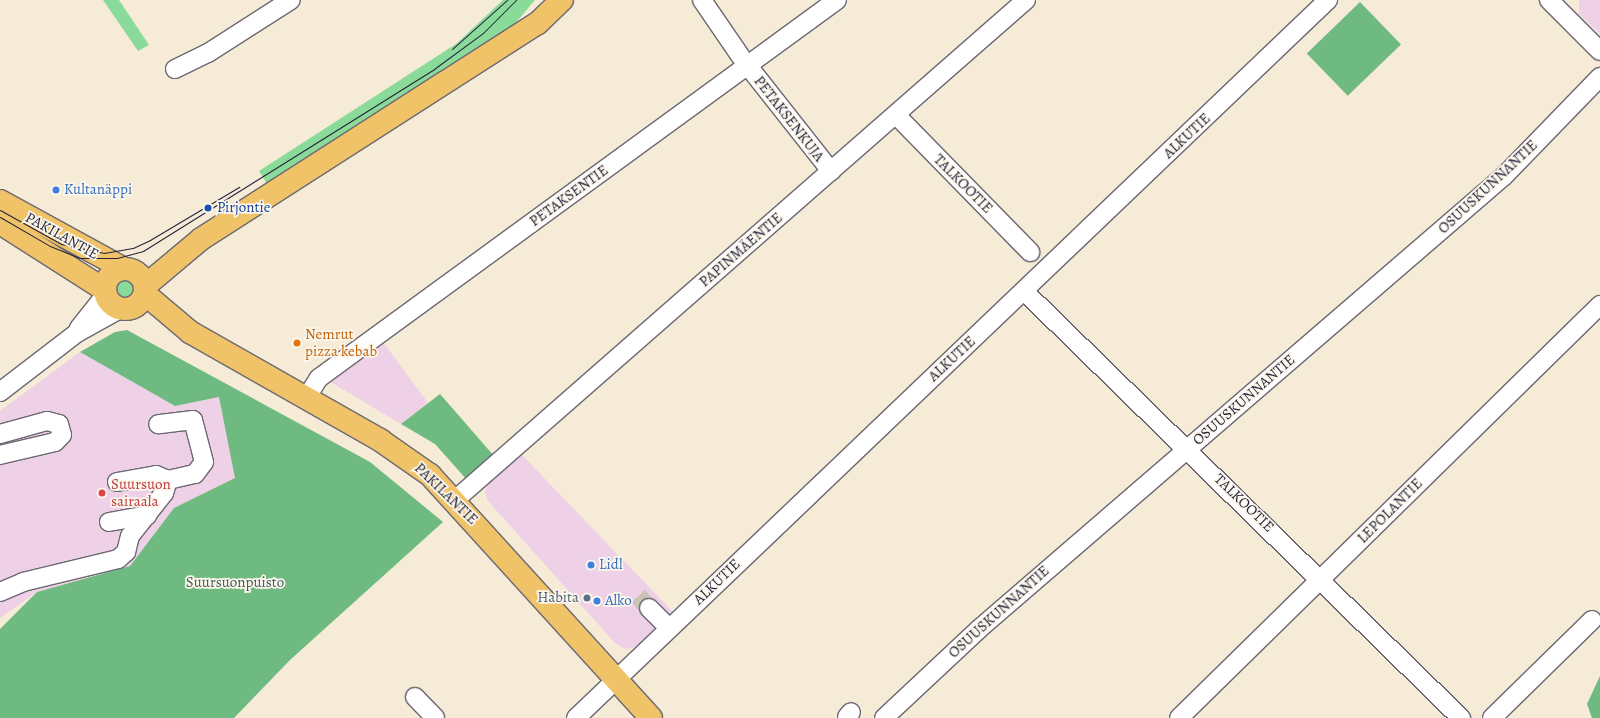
<!DOCTYPE html>
<meta charset="utf-8">
<style>
body{margin:0}
#map{position:relative;width:1600px;height:718px;overflow:hidden;background:#f6ebd7;font-family:Alegreya,serif}
div>[style]{position:absolute}
.built>*{inset:0;background:#eed0e7}
.green>*{inset:0;background:#8ada99}
.round{border-radius:50%}
.forest>*{inset:0;background:#6fba81;transform-origin:0 0}
.minor-tunnel>*{height:18px;margin-top:-9px;transform-origin:0;background:repeating-linear-gradient(90deg,#ccc3b8 0 18px,transparent 0 27px)}
.roads{filter:drop-shadow(1px 0 #6c6872) drop-shadow(-1px 0 #6c6872) drop-shadow(0 1px #6c6872) drop-shadow(0 -1px #6c6872)}
.minor>*{height:18px;margin:-9px;padding:0 9px;transform-origin:9px;border-radius:9px;background:#fff}
.major>*{height:22px;margin:-11px;padding:0 11px;transform-origin:11px;border-radius:11px;background:#f1c369}
.major>.ring{margin:-11px;padding:0;box-sizing:content-box;background:none;border:22px solid #f1c369;border-radius:50%}
.tram>*{height:1px;margin:-0.5px;padding:0 0.5px;transform-origin:0.5px;border-radius:0.5px;background:#22223b}
.dots>*{width:11px;height:11px;translate:-50% -50%;box-sizing:border-box;border:2px solid #fbf7ec;border-radius:50%}
span{translate:-50% -50%;white-space:nowrap;text-align:center;line-height:1.15;-webkit-text-stroke:3.5px #fbf7ec;paint-order:stroke}
.street-label{font-size:15px;color:#22223b}
.shop-label{font-size:15px;color:#366cbe}
.left{translate:0 -50%;text-align:left}
.transit-label{font-size:15px;color:#164399}
.food-label{font-size:15px;color:#c56008}
.health-label{font-size:15px;color:#be3a42}
.park-label{font-size:15px;color:#415957}
.service-label{font-size:15px;color:#4e5e75}
.right{translate:-100% -50%;text-align:right}
</style>
<div id="map">
<div class="built">
<div style="clip-path:polygon(1579px 0,1600px 0,1600px 34px,1579px 14px)"></div>
<div style="clip-path:polygon(383px 342px,428px 403px,401px 424px,329px 381px)"></div>
<div style="clip-path:polygon(80px 352px,175px 406px,219px 397px,236px 478px,174px 508px,130px 566px,37px 592px,0 618px,0 411px)"></div>
<div style="clip-path:polygon(521px 454px,674px 613px,637px 647px,625px 649px,615px 643px,488px 501px,485px 491px,489px 481px)"></div>
</div>
<div class="green">
<div style="clip-path:polygon(103px 0,119px 0,149px 45px,138px 51px)"></div>
<div style="clip-path:polygon(503px 0,535px 0,513px 26px,269px 187px,259px 171px,456px 44px)"></div>
<div class="round" style="left:115px;top:278px;width:22px;height:22px"></div>
</div>
<div class="forest">
<div style="left:1360px;top:2px;width:59px;height:74px;rotate:46deg"></div>
<div style="clip-path:polygon(127px 330px,370px 462px,443px 522px,290px 660px,234px 718px,0 718px,0 629px,37px 592px,130px 566px,174px 508px,235px 478px,219px 397px,175px 406px,80px 352px,115px 332px)"></div>
<div style="clip-path:polygon(440px 394px,494px 456px,467px 480px,435px 444px,401px 424px)"></div>
<div style="clip-path:polygon(1600px 676px,1600px 718px,1592px 718px,1587px 704px)"></div>
</div>
<div class="minor-tunnel">
<div style="left:638px;top:596px;width:16px;rotate:47deg"></div>
</div>
<div class="roads">
<div class="minor">
<div style="left:702px;top:0;width:69px;rotate:55.6deg"></div>
<div style="left:1549px;top:0;width:72px;rotate:45deg"></div>
<div style="left:748px;top:66px;width:134px;rotate:51.7deg"></div>
<div style="left:175px;top:69px;width:37px;rotate:-26deg"></div>
<div style="left:208px;top:53px;width:98px;rotate:-32.6deg"></div>
<div style="left:896px;top:115px;width:192px;rotate:45.6deg"></div>
<div style="left:1025px;top:292px;width:610px;rotate:44.34deg"></div>
<div style="left:79px;top:328px;width:43px;rotate:-51.5deg"></div>
<div style="left:0;top:392px;width:97px;rotate:-37.5deg"></div>
<div style="left:77px;top:333px;width:49px;rotate:-29.2deg"></div>
<div style="left:307px;top:397px;width:22px;rotate:-58deg"></div>
<div style="left:319px;top:378px;width:641px;rotate:-36.12deg"></div>
<div style="left:0;top:434px;width:49px;rotate:-15.5deg"></div>
<div style="left:47px;top:421px;width:12px;rotate:14deg"></div>
<div style="left:59px;top:424px;width:11px;rotate:75deg"></div>
<div style="left:62px;top:435px;width:10px;rotate:135deg"></div>
<div style="left:55px;top:442px;width:57px;rotate:166.7deg"></div>
<div style="left:117px;top:482px;width:40px;rotate:-10deg"></div>
<div style="left:156px;top:475px;width:13px;rotate:23deg"></div>
<div style="left:168px;top:480px;width:28px;rotate:-13deg"></div>
<div style="left:195px;top:474px;width:15px;rotate:-53deg"></div>
<div style="left:204px;top:462px;width:43px;rotate:-104.7deg"></div>
<div style="left:193px;top:420px;width:35px;rotate:173deg"></div>
<div style="left:455px;top:500px;width:759px;rotate:-41.21deg"></div>
<div style="left:109px;top:522px;width:39px;rotate:-10deg"></div>
<div style="left:0;top:592px;width:25px;rotate:-23deg"></div>
<div style="left:23px;top:582px;width:98px;rotate:-13.6deg"></div>
<div style="left:118px;top:559px;width:11px;rotate:-41deg"></div>
<div style="left:126px;top:552px;width:16px;rotate:-76deg"></div>
<div style="left:130px;top:536px;width:55px;rotate:-51.7deg"></div>
<div style="left:164px;top:493px;width:14px;rotate:-73deg"></div>
<div style="left:649px;top:608px;width:28px;rotate:45deg"></div>
<div style="left:415px;top:697px;width:29px;rotate:46deg"></div>
<div style="left:847px;top:717px;width:6px;rotate:-51deg"></div>
<div style="left:576px;top:718px;width:1040px;rotate:-43.68deg"></div>
<div style="left:884px;top:718px;width:130px;rotate:-43.1deg"></div>
<div style="left:979px;top:629px;width:693px;rotate:-40.79deg"></div>
<div style="left:1504px;top:176px;width:138px;rotate:-45.9deg"></div>
<div style="left:1179px;top:718px;width:590px;rotate:-44.45deg"></div>
<div style="left:1492px;top:718px;width:140px;rotate:-44.4deg"></div>
</div>
<div class="major">
<div style="left:0;top:201px;width:141px;rotate:28.7deg"></div>
<div style="left:0;top:223px;width:125px;rotate:32.5deg"></div>
<div class="ring" style="left:105px;top:269px;width:18px;height:18px"></div>
<div style="left:145px;top:286px;width:73px;rotate:-40deg"></div>
<div style="left:201px;top:239px;width:400px;rotate:-32.7deg"></div>
<div style="left:538px;top:23px;width:33px;rotate:-44deg"></div>
<div style="left:145px;top:294px;width:59px;rotate:40.2deg"></div>
<div style="left:190px;top:332px;width:219px;rotate:29.6deg"></div>
<div style="left:380px;top:440px;width:61px;rotate:35deg"></div>
<div style="left:430px;top:475px;width:328px;rotate:47.7deg"></div>
</div>
</div>
<div class="tram">
<div style="left:452px;top:49px;width:74px;rotate:-41.7deg"></div>
<div style="left:0;top:210px;width:70px;rotate:29.1deg"></div>
<div style="left:61px;top:244px;width:44px;rotate:11.8deg"></div>
<div style="left:104px;top:253px;width:29px;rotate:-10deg"></div>
<div style="left:133px;top:248px;width:19px;rotate:-25deg"></div>
<div style="left:150px;top:240px;width:104px;rotate:-30.8deg"></div>
<div style="left:0;top:217px;width:58px;rotate:30.1deg"></div>
<div style="left:50px;top:246px;width:32px;rotate:22deg"></div>
<div style="left:80px;top:258px;width:37px"></div>
<div style="left:117px;top:258px;width:27px;rotate:-15deg"></div>
<div style="left:143px;top:251px;width:343px;rotate:-32deg"></div>
<div style="left:434px;top:69px;width:61px;rotate:-36.3deg"></div>
<div style="left:483px;top:33px;width:47px;rotate:-45deg"></div>
</div>
<div class="dots">
<div style="left:56px;top:190px;background:#3f7fe0"></div>
<div style="left:208px;top:208px;background:#1a4fb4"></div>
<div style="left:297px;top:343px;background:#e8710a"></div>
<div style="left:102px;top:493px;background:#e0444e"></div>
<div style="left:591px;top:565px;background:#3f7fe0"></div>
<div style="left:587px;top:598px;background:#5c6f8a"></div>
<div style="left:597px;top:601px;background:#3f7fe0"></div>
</div>
<div class="street-label">
<span style="left:789px;top:119px;rotate:52deg">PETAKSENKUJA</span>
<span style="left:1187px;top:136px;rotate:-43deg">ALKUTIE</span>
<span style="left:963px;top:184px;rotate:45deg">TALKOOTIE</span>
<span style="left:1488px;top:187px;rotate:-43deg">OSUUSKUNNANTIE</span>
<span style="left:569px;top:196px;rotate:-36deg">PETAKSENTIE</span>
<span style="left:62px;top:236px;rotate:29deg">PAKILANTIE</span>
<span style="left:741px;top:250px;rotate:-41deg">PAPINMÄENTIE</span>
<span style="left:952px;top:359px;rotate:-43deg">ALKUTIE</span>
<span style="left:1244px;top:400px;rotate:-41deg">OSUUSKUNNANTIE</span>
<span style="left:446px;top:494px;rotate:44deg">PAKILANTIE</span>
<span style="left:1244px;top:503px;rotate:44deg">TALKOOTIE</span>
<span style="left:1390px;top:511px;rotate:-45deg">LEPOLANTIE</span>
<span style="left:717px;top:582px;rotate:-44deg">ALKUTIE</span>
<span style="left:999px;top:612px;rotate:-42deg">OSUUSKUNNANTIE</span>
</div>
<div class="shop-label">
<span class="left" style="left:64px;top:190px">Kultanäppi</span>
<span class="left" style="left:599px;top:565px">Lidl</span>
<span class="left" style="left:605px;top:601px">Alko</span>
</div>
<div class="transit-label">
<span class="left" style="left:217px;top:208px">Pirjontie</span>
</div>
<div class="food-label">
<span class="left" style="left:305px;top:343px">Nemrut<br>pizza kebab</span>
</div>
<div class="health-label">
<span class="left" style="left:111px;top:493px">Suursuon<br>sairaala</span>
</div>
<div class="park-label">
<span style="left:235px;top:583px">Suursuonpuisto</span>
</div>
<div class="service-label">
<span class="right" style="left:579px;top:598px">Habita</span>
</div>
</div>
